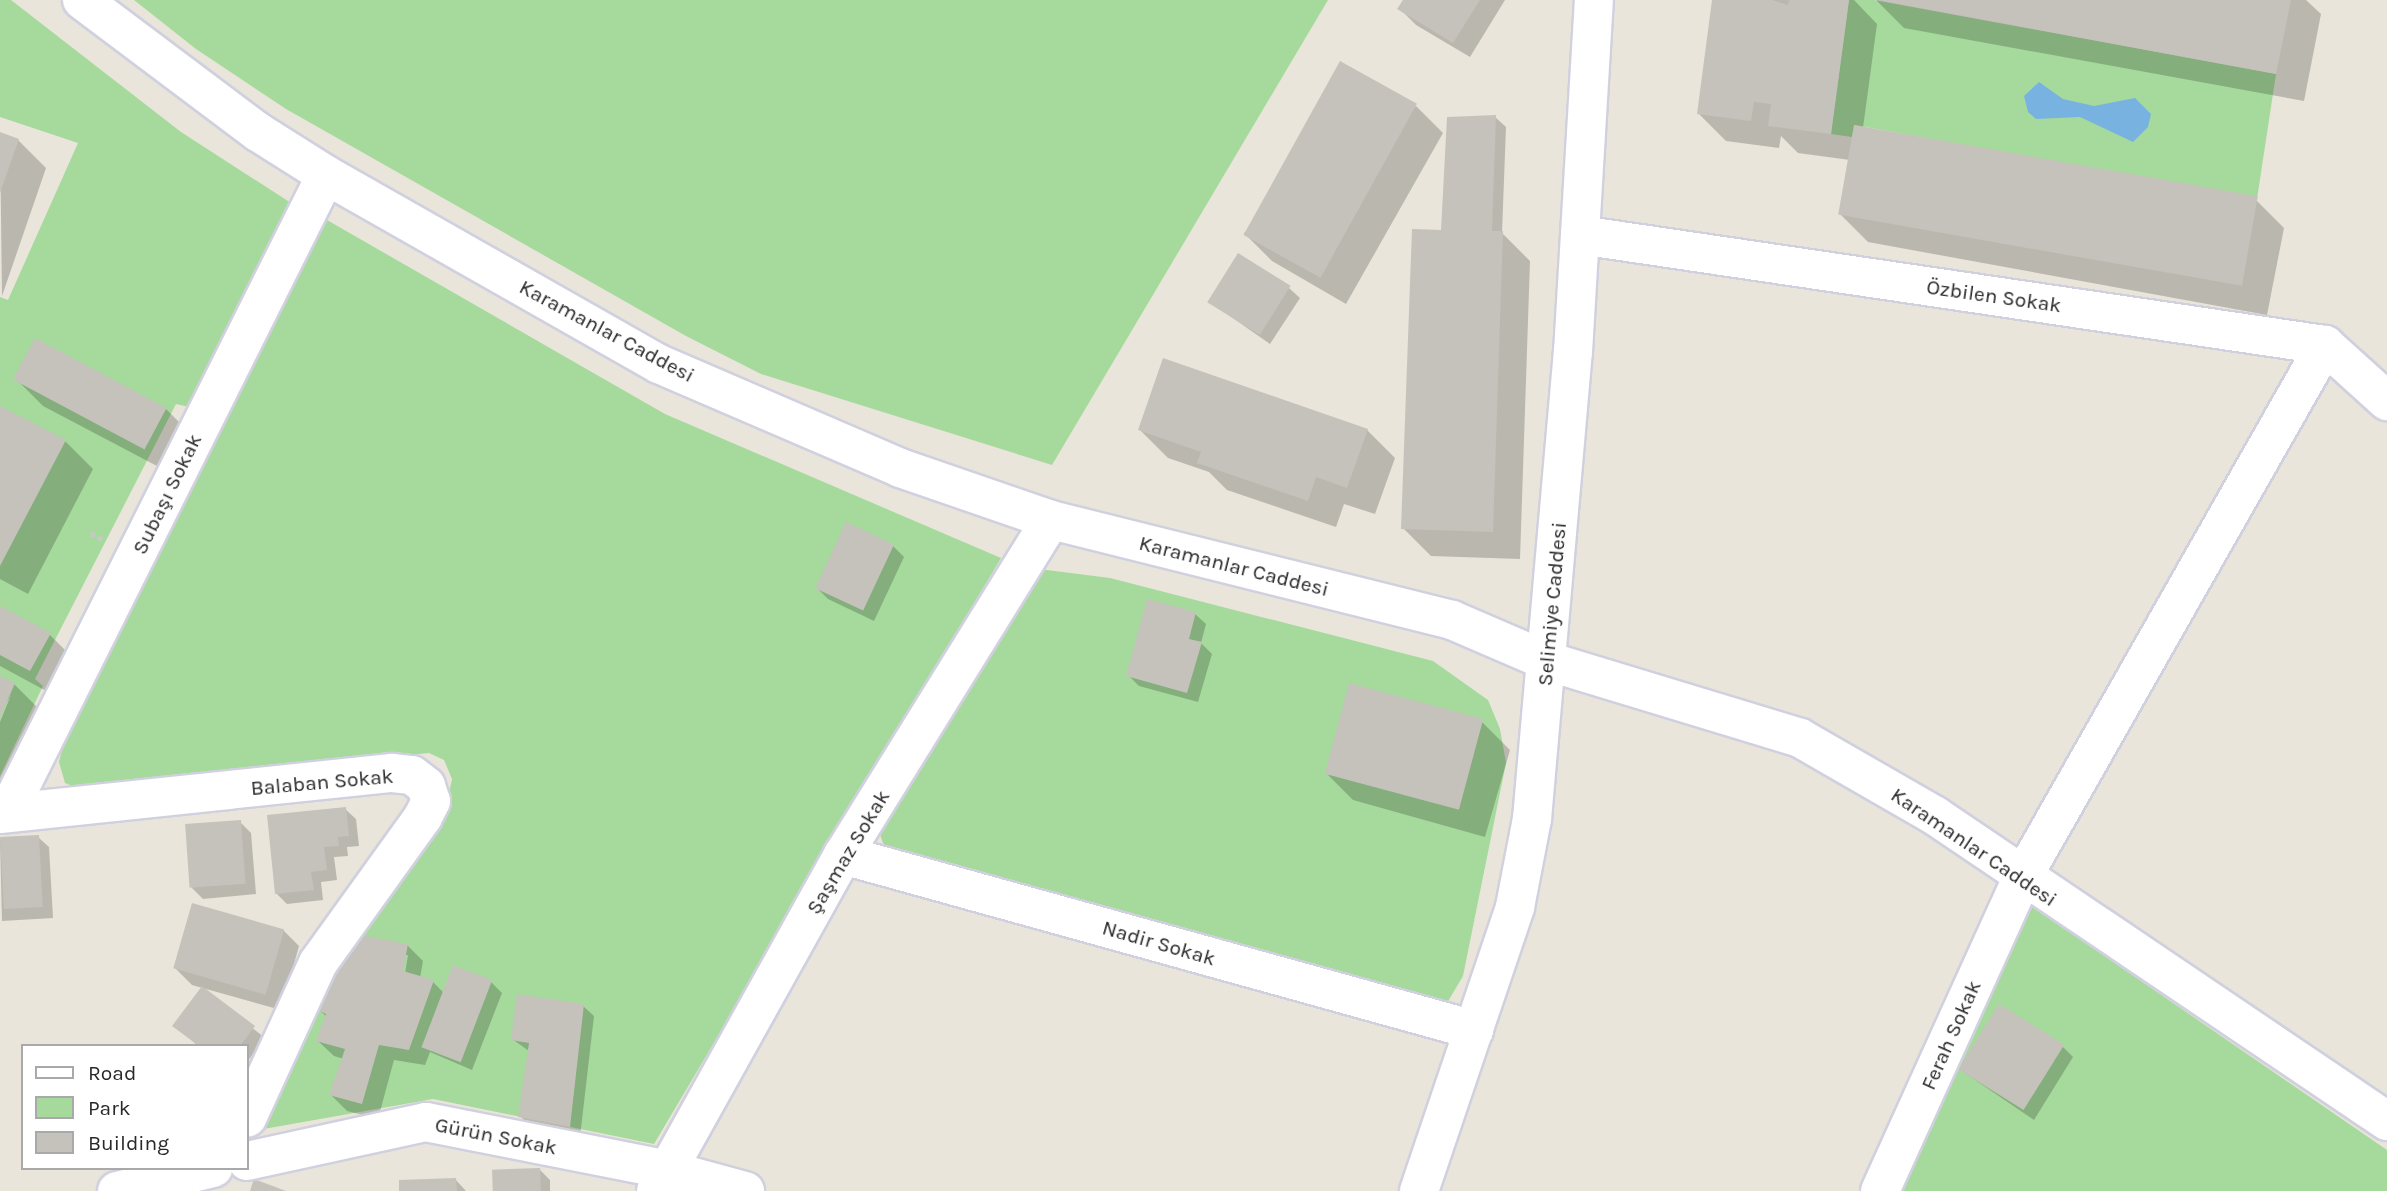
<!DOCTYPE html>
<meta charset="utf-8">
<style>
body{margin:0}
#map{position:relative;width:2387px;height:1191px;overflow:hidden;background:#e9e5db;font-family:Karla,sans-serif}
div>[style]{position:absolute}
.green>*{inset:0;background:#a6da9c}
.water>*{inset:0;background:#77b2e1}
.shadow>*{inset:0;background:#0003}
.building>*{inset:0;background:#c4c2ba;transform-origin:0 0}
.path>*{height:4.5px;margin-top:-2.25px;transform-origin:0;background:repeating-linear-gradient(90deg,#c7c7c7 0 5px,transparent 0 8.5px)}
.roads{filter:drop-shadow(2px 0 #d0d0df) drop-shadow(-2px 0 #d0d0df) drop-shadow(0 2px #d0d0df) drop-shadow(0 -2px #d0d0df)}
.minor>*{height:38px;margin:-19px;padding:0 19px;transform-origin:19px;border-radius:19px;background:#fff}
span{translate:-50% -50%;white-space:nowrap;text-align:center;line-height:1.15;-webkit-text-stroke:7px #fff;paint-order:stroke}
.street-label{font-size:21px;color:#282828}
.legend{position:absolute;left:21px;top:1044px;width:228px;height:126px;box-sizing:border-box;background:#fff;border:2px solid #a9a9a9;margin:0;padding:9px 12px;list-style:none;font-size:21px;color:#282828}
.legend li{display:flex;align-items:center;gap:14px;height:35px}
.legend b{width:35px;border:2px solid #a9a9a9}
</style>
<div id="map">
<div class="green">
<div style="clip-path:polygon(0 0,11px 0,181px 132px,291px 203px,189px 407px,176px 404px,35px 679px,43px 686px,0 776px,0 297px,8px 300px,78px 143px,0 117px)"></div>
<div style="clip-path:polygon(134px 0,1328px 0,1052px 465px,761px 374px,686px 336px,286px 109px,196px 49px)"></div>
<div style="clip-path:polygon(1849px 0,1874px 0,2276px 74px,2257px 199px,1855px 125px,1852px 137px,1831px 134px)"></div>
<div style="clip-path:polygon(327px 220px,665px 414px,1001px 558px,654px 1144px,433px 1099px,258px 1130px,359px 924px,447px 803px,452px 779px,444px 760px,429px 753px,81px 789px,65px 783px,59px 762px,66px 733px)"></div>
<div style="clip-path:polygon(1039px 569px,1110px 578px,1433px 661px,1488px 700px,1500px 729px,1506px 763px,1463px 976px,1447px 1003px,886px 851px,879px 832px)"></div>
<div style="clip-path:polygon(2026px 902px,2387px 1150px,2387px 1191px,1897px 1191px)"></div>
</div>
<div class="water">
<div style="clip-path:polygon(2039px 82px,2063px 99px,2094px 106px,2135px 98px,2151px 114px,2148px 127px,2133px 142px,2080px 117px,2036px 119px,2028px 112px,2024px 96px)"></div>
</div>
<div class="shadow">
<div style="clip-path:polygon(1403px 0,1505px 0,1470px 57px,1416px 25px,1400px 9px)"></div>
<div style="clip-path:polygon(1713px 0,1854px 0,1877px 24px,1863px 128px,2256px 200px,2284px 228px,2267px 315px,1868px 242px,1840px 214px,1850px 160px,1798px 153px,1781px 136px,1779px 148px,1726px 141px,1698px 113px)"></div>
<div style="clip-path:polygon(1876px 0,2306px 0,2321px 14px,2304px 101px,1904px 28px)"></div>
<div style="clip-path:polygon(1416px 106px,1443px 133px,1346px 304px,1272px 261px,1244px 233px)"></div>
<div style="clip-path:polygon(1495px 117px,1506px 127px,1502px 233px,1530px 261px,1520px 559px,1431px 556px,1403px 528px,1443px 231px)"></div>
<div style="clip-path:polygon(0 134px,18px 140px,46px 168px,2px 296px)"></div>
<div style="clip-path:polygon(1289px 288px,1300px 298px,1270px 344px,1210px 302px)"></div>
<div style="clip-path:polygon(36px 340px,166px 409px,194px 437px,174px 475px,43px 406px,15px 378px)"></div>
<div style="clip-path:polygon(0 407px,65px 441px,93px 469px,28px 594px,0 579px)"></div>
<div style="clip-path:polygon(1140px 430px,1367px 430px,1395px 458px,1375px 514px,1344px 504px,1336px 527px,1227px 490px,1209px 472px,1168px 458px)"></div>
<div style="clip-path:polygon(847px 524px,893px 546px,904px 557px,874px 621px,828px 599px,817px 588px)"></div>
<div style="clip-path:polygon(0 608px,50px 635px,78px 663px,59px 698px,0 666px)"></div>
<div style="clip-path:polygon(1195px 614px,1206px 624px,1201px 643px,1212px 654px,1198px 702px,1139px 686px,1128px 675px)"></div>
<div style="clip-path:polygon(0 678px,14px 684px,42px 712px,0 784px,0 722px,11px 695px,0 713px)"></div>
<div style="clip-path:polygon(1482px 722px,1510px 750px,1485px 837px,1353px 800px,1325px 772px)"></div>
<div style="clip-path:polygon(345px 809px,356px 819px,359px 846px,347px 847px,348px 856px,334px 857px,337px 880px,321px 882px,323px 900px,287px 904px,276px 893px)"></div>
<div style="clip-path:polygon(240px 822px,251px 833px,256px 894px,203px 899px,192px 888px)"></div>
<div style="clip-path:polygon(38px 837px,49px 847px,53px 918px,2px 921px,0 839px)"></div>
<div style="clip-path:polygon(283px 930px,299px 946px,281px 1010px,192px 985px,176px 969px)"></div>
<div style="clip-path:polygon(evenodd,407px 945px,423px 961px,420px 978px,433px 982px,444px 993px,491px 982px,502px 993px,472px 1070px,430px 1052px,425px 1065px,394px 1060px,378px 1119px,347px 1111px,331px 1095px,344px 1059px,334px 1056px,318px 1041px,327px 1017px,319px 1010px,407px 945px,404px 955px,408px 955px,404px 980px,400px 980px,404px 955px)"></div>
<div style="clip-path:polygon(203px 989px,265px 1038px,247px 1062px,247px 1046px,198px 1046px,175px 1025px)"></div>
<div style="clip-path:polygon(583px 1006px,594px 1016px,580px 1137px,531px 1127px,520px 1116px,529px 1051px,512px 1039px)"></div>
<div style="clip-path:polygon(2063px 1047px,2073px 1057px,2034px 1120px,1959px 1069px)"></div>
<div style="clip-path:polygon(539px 1169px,550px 1180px,550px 1191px,495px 1191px)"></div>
<div style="clip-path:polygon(455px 1179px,466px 1191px,401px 1191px)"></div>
</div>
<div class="building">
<div style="clip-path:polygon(1403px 0,1480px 0,1453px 43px,1397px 9px)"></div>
<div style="clip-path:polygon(1712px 0,1772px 0,1788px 5px,1789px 0,1849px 0,1831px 134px,1768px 126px,1771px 104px,1754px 102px,1751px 121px,1697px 114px)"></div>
<div style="clip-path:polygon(1877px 0,2291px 0,2276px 74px)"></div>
<div style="left:1340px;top:61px;width:88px;height:199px;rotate:29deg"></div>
<div style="clip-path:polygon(1496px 115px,1492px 231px,1503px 231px,1493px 532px,1401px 529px,1412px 229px,1441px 230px,1447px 117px)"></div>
<div style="left:1854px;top:125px;width:410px;height:91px;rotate:10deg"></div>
<div style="clip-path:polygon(0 132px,19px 139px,0 193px)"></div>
<div style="left:1238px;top:253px;width:62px;height:58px;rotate:32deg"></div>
<div style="left:35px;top:338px;width:149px;height:47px;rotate:28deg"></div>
<div style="clip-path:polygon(1163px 358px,1368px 429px,1347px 488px,1316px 477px,1308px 501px,1197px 463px,1201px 452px,1138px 430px)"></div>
<div style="clip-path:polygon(0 406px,66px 440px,0 566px)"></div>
<div style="left:846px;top:522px;width:53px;height:73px;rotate:25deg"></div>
<div style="clip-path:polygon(1147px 599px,1196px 612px,1189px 639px,1202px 642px,1187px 693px,1126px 676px)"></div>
<div style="clip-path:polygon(0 606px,51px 633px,30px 671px,0 655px)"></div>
<div style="clip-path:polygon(0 676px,15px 683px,0 718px)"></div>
<div style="left:1349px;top:683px;width:139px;height:94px;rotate:15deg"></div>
<div style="clip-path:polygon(346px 807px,349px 836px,338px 837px,339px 846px,324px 847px,327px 870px,311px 872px,314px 890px,275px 894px,267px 815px)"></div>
<div style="left:241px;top:820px;width:64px;height:56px;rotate:86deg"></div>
<div style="left:39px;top:835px;width:72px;height:39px;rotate:87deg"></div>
<div style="left:192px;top:903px;width:96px;height:68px;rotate:16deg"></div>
<div style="clip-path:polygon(355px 934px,408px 944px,403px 971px,434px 980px,409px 1050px,379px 1045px,362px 1104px,329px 1095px,345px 1049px,316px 1041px,326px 1014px,317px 1010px)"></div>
<div style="left:453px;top:965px;width:42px;height:88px;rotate:21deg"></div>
<div style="clip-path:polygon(202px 986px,255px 1026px,240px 1046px,199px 1046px,172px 1026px)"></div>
<div style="clip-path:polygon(517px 994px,584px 1004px,570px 1127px,518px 1117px,529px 1043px,511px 1040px)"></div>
<div style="left:1999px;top:1004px;width:77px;height:77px;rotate:32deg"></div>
<div style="left:540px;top:1168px;width:23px;height:48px;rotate:88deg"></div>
<div style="clip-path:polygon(456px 1178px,457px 1191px,399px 1191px,399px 1180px)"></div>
<div style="clip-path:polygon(254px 1179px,286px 1191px,250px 1191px)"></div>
</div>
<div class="path">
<div style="left:91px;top:533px;width:13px;rotate:29deg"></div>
</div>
<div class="roads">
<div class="minor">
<div style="left:82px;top:0;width:220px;rotate:36.9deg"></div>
<div style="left:258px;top:132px;width:80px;rotate:32.3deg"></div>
<div style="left:326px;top:175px;width:383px;rotate:29.6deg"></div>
<div style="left:659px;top:364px;width:262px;rotate:23.3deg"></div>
<div style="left:900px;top:468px;width:160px;rotate:19deg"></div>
<div style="left:1051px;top:520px;width:413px;rotate:14deg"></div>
<div style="left:1452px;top:620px;width:103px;rotate:23.3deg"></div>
<div style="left:1547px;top:661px;width:264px;rotate:16.9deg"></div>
<div style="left:1800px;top:738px;width:155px;rotate:29.9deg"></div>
<div style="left:1934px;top:815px;width:547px;rotate:34.04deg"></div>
<div style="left:1580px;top:235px;width:753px;rotate:8.4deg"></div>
<div style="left:2325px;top:345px;width:84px;rotate:42.1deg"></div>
<div style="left:7px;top:813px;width:713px;rotate:-63.43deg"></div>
<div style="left:0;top:814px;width:394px;rotate:-6deg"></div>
<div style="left:392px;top:773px;width:20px;rotate:6deg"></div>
<div style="left:412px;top:775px;width:18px;rotate:38deg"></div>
<div style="left:426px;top:786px;width:16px;rotate:72deg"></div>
<div style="left:431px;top:801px;width:18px;rotate:117deg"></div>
<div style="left:423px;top:817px;width:180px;rotate:125.7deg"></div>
<div style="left:318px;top:963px;width:170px;rotate:114.6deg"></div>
<div style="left:843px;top:855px;width:655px;rotate:15.5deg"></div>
<div style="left:247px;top:1161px;width:183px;rotate:-12.3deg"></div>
<div style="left:426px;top:1122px;width:247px;rotate:11.2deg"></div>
<div style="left:668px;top:1170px;width:80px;rotate:15.3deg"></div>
<div style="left:117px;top:1191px;width:99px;rotate:-13.5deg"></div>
<div style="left:656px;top:1191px;width:385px;rotate:-60.9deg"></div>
<div style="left:843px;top:855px;width:394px;rotate:-58.2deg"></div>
<div style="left:1419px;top:1191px;width:300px;rotate:-71.3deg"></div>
<div style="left:1515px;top:907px;width:90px;rotate:-79.1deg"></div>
<div style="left:1532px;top:819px;width:469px;rotate:-85deg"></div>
<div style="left:1573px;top:352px;width:353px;rotate:-86.6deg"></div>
<div style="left:1880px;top:1191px;width:344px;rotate:-65.6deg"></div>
<div style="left:2022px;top:878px;width:613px;rotate:-60.38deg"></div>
</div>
</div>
<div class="street-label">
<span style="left:1994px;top:296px;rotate:8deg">Özbilen Sokak</span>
<span style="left:607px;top:331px;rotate:28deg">Karamanlar Caddesi</span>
<span style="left:167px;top:494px;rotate:-64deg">Subaşı Sokak</span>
<span style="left:1234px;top:566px;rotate:14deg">Karamanlar Caddesi</span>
<span style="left:1552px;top:604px;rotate:-85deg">Selimiye Caddesi</span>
<span style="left:322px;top:782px;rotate:-5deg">Balaban Sokak</span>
<span style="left:1974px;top:847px;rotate:34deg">Karamanlar Caddesi</span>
<span style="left:848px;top:852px;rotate:-59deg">Şaşmaz Sokak</span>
<span style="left:1159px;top:943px;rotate:16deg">Nadir Sokak</span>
<span style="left:1951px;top:1035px;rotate:-66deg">Ferah Sokak</span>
<span style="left:496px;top:1136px;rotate:11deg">Gürün Sokak</span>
</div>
<ul class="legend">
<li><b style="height:9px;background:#fff"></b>Road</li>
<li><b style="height:19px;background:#a6da9c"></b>Park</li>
<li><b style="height:19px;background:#c4c2ba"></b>Building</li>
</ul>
</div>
